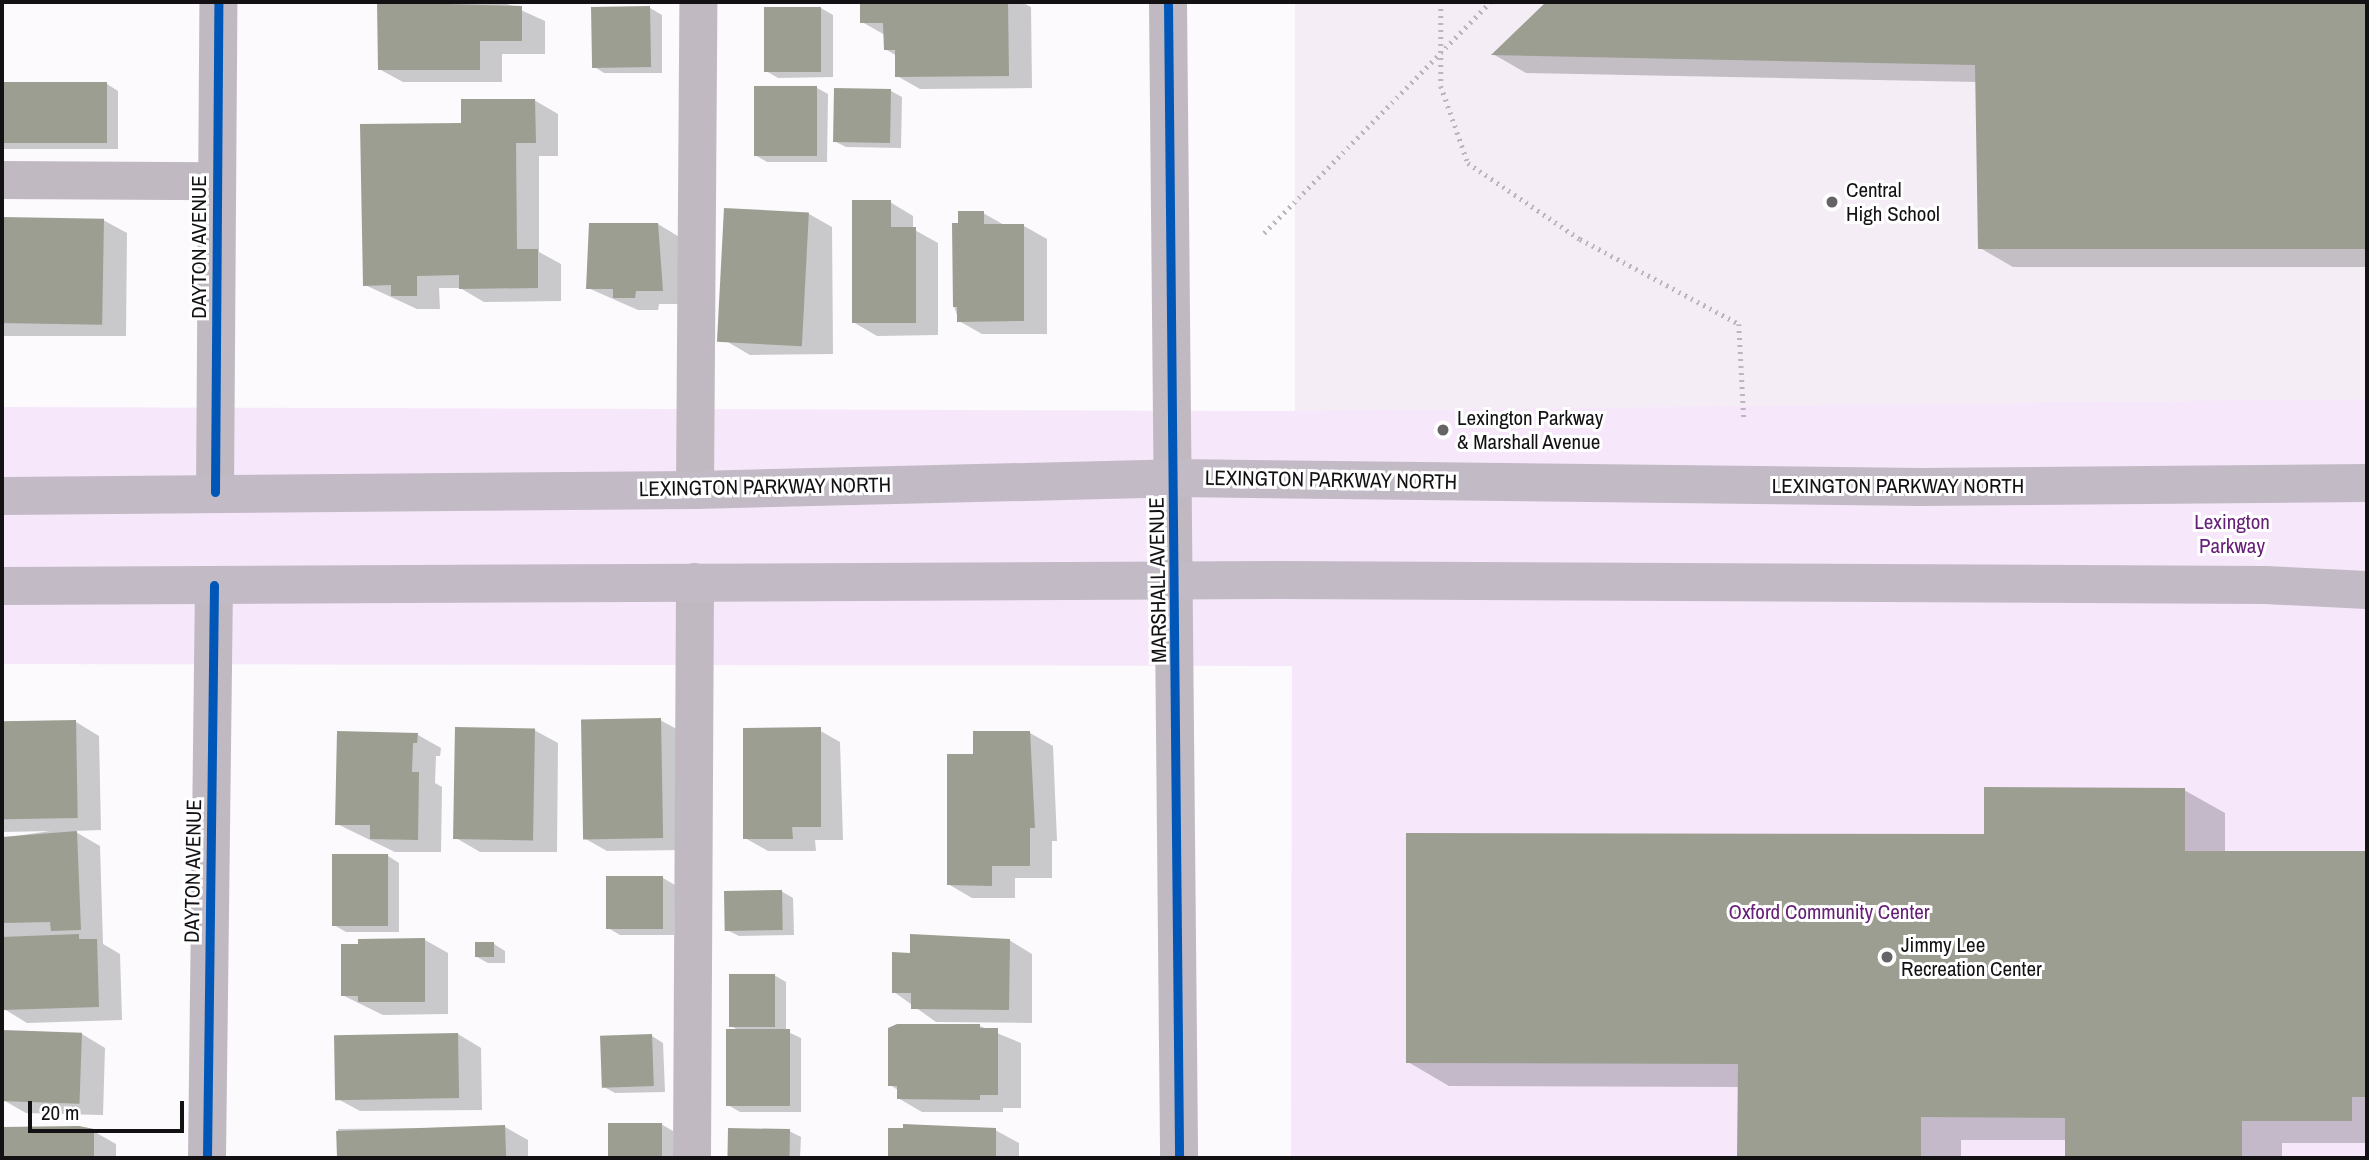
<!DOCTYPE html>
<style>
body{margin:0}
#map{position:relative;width:2369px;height:1160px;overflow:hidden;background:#fcfafd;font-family:"Archivo Narrow",sans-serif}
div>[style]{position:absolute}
.built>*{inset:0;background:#f4edf6;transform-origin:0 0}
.green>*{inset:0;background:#f6e8fa}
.shadow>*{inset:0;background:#0003}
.building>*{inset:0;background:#9c9e92;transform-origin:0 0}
.path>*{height:4.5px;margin-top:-2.25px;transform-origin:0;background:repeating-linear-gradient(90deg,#bbb6bc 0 2px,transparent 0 7px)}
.minor>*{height:38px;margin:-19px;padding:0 19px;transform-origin:19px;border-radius:19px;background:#c0b9c2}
.major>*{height:38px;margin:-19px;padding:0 19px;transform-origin:19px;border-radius:19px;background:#c2bac5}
.cycleway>*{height:9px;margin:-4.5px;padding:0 4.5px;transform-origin:4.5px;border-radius:4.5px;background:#0057b8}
.dots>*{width:19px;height:19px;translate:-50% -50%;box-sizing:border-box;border:4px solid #fff;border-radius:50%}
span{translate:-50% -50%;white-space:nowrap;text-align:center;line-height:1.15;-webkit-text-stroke:6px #fff;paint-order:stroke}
.poi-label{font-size:21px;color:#131114}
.left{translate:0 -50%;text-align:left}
.street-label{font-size:21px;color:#131114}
.park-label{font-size:21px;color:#672077}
.frame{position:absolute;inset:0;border:4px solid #131114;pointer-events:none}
.scale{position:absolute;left:28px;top:1101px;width:156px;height:32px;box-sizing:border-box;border:4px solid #131114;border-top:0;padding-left:9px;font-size:21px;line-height:24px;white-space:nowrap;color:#131114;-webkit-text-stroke:5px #fff;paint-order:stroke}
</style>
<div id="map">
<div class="built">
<div style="left:1295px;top:2px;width:1072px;height:409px"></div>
</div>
<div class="green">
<div style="clip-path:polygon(2367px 399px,2367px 1158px,1291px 1158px,1292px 666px,2px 664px,2px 407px,1299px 411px)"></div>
</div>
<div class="shadow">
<div style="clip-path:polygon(379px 2px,503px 2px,545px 21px,545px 54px,502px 54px,502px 82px,403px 82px,379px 69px)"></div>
<div style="clip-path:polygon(862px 2px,1021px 2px,1031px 7px,1032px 88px,920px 89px,897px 76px,897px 56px,885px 49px,885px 35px,862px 22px)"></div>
<div style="clip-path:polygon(1548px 2px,2367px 2px,2367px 267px,2013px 267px,1980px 248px,1977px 82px,1526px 73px,1493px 54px)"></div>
<div style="clip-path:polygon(593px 8px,650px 8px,662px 15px,662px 73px,604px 73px,593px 66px)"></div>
<div style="clip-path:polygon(821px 8px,833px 15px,833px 77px,778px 78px,766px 71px)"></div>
<div style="clip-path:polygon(2px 84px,107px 84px,118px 91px,118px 149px,2px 149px)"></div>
<div style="clip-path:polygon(817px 88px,828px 94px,827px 162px,767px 162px,755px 155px)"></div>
<div style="clip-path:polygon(891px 91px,902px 97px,901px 148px,846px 147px,834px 141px)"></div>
<div style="clip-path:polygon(534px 100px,558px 114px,558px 156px,539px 156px,539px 252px,561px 264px,561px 301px,484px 302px,460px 288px,439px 288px,440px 309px,417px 309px,365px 285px,462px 125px)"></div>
<div style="clip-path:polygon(890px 202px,913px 216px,913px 229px,938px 243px,938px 335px,877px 336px,853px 322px)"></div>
<div style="clip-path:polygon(726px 210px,809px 214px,832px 227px,833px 354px,750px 355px,726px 341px)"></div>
<div style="clip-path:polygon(983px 213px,1006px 226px,1024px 226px,1047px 239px,1047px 334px,982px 334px,959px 321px,954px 306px)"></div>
<div style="clip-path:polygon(2px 219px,103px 220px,127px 233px,126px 336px,2px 336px)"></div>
<div style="clip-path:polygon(658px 224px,681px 238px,686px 304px,659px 304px,658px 310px,638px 310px,588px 288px)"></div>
<div style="clip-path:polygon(660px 720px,684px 733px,685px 850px,607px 851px,584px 838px)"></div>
<div style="clip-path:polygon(76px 722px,99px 736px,101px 830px,74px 831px,100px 846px,103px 944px,120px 954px,122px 1020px,27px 1023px,4px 1009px,2px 1000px,2px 838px,50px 831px,2px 832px,2px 723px)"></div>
<div style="clip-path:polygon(817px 729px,840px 742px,843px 840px,815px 840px,816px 851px,768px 851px,745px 838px)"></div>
<div style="clip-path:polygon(534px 730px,558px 743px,557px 852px,480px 852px,456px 838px)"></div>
<div style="clip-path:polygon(1030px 733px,1053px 746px,1057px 841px,1052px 841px,1052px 878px,1015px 878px,1015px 898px,972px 898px,948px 884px,975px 755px)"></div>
<div style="clip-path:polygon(418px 735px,441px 748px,440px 756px,436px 756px,435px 783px,442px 787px,441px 852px,395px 852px,337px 824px)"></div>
<div style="clip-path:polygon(2184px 790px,2225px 813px,2225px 853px,2367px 853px,2367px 1143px,2282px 1143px,2282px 1158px,2067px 1158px,2067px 1140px,1961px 1140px,1961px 1158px,1741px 1158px,1739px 1087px,1449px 1086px,1408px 1062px,1986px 836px)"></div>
<div style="clip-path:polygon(388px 856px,399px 863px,399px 932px,346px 932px,334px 925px)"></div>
<div style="clip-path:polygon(663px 878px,675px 885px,674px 935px,620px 935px,608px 928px)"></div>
<div style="clip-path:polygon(781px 891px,793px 898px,794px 935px,739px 936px,727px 930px)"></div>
<div style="clip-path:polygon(425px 940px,448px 953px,448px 1014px,383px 1015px,342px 995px)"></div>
<div style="clip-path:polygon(1009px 940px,1032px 954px,1032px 1023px,936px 1022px,894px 992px,911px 955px)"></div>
<div style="clip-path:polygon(494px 944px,505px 951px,505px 963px,488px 963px,477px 957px)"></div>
<div style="clip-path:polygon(774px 975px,786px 982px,786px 1031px,801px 1038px,801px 1112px,740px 1112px,728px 1105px,740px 1031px,731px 1026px)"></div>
<div style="clip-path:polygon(980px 1026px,1021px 1043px,1021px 1108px,1003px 1108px,1003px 1112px,922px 1112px,898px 1098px,898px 1090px,890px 1085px)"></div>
<div style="clip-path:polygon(82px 1034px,105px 1048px,103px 1115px,26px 1113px,3px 1100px)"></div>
<div style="clip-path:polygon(458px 1034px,481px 1048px,482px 1110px,360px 1111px,336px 1098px)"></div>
<div style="clip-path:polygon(652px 1036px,663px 1043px,665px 1092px,615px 1093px,604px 1087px)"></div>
<div style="clip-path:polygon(661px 1124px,673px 1131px,673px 1158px,610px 1158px,610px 1125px)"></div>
<div style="clip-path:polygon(505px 1127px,528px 1140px,528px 1158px,338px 1158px,338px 1129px)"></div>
<div style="clip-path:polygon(730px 1130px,789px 1131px,801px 1137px,800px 1158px,730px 1158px)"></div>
<div style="clip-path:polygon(890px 1130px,995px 1130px,1019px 1143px,1019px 1158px,889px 1158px)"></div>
<div style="clip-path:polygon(93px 1131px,116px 1144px,116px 1158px,2px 1156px)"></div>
</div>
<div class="building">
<div style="clip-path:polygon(377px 2px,522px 6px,522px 41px,480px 41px,480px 70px,378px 70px)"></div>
<div style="clip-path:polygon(860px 2px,1008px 2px,1009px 76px,895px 77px,895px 50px,884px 50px,883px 23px,860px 23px)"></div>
<div style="clip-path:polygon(1546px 2px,2367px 2px,2367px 249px,1978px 249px,1975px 65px,1491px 55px)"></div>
<div style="left:650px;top:6px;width:61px;height:59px;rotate:89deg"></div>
<div style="left:764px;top:7px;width:57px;height:65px"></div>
<div style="left:2px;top:82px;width:105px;height:61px"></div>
<div style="left:754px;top:86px;width:63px;height:70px"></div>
<div style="left:834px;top:88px;width:57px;height:54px;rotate:1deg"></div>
<div style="clip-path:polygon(461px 99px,535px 99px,536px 143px,516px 143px,517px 249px,538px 249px,538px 288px,459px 289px,459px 275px,417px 276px,417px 296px,391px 296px,391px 285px,363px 286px,360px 124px,461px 123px)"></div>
<div style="clip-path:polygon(852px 200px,891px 200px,891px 227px,916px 227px,916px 323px,852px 323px)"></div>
<div style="left:724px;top:208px;width:85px;height:134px;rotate:3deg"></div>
<div style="clip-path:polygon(958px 211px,984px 211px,984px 224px,1024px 224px,1024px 321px,957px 322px,957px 307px,953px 307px,952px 223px,958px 223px)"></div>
<div style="left:2px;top:217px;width:102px;height:106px;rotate:1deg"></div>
<div style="clip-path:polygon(589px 223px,658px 223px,663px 291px,636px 291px,635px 298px,613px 298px,613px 289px,586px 289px)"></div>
<div style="left:661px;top:718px;width:120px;height:80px;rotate:89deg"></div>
<div style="left:76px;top:720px;width:98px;height:74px;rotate:89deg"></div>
<div style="left:455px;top:727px;width:80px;height:112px;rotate:1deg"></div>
<div style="clip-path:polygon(821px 727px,821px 827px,792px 827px,793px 839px,743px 839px,743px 728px)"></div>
<div style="clip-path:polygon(337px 731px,418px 733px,417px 743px,413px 743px,412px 772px,419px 772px,418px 840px,370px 839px,370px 825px,335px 825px)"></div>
<div style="clip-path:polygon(973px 731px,1030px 731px,1035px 828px,1030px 828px,1030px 866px,992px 866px,992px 886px,947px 885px,947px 754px,973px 754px)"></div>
<div style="clip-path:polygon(1984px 787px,2185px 788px,2185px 851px,2367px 851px,2367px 1097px,2352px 1097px,2352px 1121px,2242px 1121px,2242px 1158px,2065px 1158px,2065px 1118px,1921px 1117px,1921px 1158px,1737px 1158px,1738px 1064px,1406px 1063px,1406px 833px,1984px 834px)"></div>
<div style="clip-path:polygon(77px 831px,81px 930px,51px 931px,50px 922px,2px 923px,2px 837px)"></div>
<div style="left:388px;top:854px;width:72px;height:56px;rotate:90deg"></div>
<div style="left:606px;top:876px;width:57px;height:53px"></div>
<div style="left:782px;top:890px;width:40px;height:58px;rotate:89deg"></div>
<div style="clip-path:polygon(79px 934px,79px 939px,97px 939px,99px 1007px,2px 1010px,2px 937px)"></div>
<div style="clip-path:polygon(910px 934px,1010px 939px,1009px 1010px,911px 1009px,911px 993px,892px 993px,892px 952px,910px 953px)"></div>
<div style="clip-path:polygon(425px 938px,425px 1002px,358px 1002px,358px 996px,341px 996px,341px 944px,358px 944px,358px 939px)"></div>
<div style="left:494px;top:942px;width:15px;height:19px;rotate:90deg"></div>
<div style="left:729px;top:974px;width:46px;height:53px"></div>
<div style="clip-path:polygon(897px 1024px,980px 1024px,980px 1028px,998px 1028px,998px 1095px,980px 1095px,980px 1100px,897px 1099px,897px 1086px,888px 1086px,888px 1028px)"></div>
<div style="left:726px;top:1029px;width:64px;height:77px"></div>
<div style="left:3px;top:1030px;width:79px;height:71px;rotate:2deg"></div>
<div style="left:458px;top:1033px;width:65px;height:124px;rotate:89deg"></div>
<div style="left:652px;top:1034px;width:52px;height:52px;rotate:88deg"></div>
<div style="left:608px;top:1123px;width:54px;height:35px"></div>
<div style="clip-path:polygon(903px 1124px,996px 1128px,996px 1158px,888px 1158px,888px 1128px,903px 1128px)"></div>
<div style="left:505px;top:1125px;width:33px;height:169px;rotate:88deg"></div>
<div style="clip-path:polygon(79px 1126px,94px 1129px,94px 1158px,2px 1157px,2px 1127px)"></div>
<div style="left:728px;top:1128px;width:62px;height:30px;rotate:1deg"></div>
</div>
<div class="path">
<div style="left:1441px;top:2px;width:84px;rotate:90deg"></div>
<div style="left:1441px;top:86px;width:82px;rotate:70.7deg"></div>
<div style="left:1468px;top:163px;width:135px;rotate:34.2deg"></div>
<div style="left:1580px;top:239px;width:180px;rotate:28.1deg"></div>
<div style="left:1739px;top:324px;width:95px;rotate:87deg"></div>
<div style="left:1264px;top:233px;width:323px;rotate:-45.6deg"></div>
</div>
<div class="minor">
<div style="left:1168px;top:2px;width:1156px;rotate:89.45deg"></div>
<div style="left:2px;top:180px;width:215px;rotate:0.3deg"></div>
<div style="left:695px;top:490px;width:488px;rotate:-89.6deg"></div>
<div style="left:215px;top:492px;width:490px;rotate:-89.6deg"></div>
<div style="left:207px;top:1158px;width:573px;rotate:-89.3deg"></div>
<div style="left:692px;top:1158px;width:576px;rotate:-89.7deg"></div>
</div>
<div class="major">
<div style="left:2px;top:496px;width:693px;rotate:-0.5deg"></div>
<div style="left:695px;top:490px;width:480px;rotate:-1.4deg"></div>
<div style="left:1175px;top:478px;width:745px;rotate:0.69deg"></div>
<div style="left:1920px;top:487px;width:447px;rotate:-0.5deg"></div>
<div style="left:2px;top:586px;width:1276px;rotate:-0.27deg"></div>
<div style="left:1278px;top:580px;width:987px;rotate:0.29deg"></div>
<div style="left:2265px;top:585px;width:102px;rotate:2.8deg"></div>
</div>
<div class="cycleway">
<div style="left:1168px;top:2px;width:1156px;rotate:89.45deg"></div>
<div style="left:215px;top:492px;width:490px;rotate:-89.6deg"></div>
<div style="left:207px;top:1158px;width:573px;rotate:-89.3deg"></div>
</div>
<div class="dots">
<div style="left:1832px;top:202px;background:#656366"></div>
<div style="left:1443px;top:430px;background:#656366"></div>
<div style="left:1887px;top:957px;background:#656366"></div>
</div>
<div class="poi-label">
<span class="left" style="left:1846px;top:202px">Central<br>High School</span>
<span class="left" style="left:1457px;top:430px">Lexington Parkway<br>&amp; Marshall Avenue</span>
<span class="left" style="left:1901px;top:957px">Jimmy Lee<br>Recreation Center</span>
</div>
<div class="street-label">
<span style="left:199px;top:247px;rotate:-90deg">DAYTON AVENUE</span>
<span style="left:1331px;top:480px;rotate:1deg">LEXINGTON PARKWAY NORTH</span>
<span style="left:1898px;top:486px">LEXINGTON PARKWAY NORTH</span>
<span style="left:765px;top:487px;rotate:-1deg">LEXINGTON PARKWAY NORTH</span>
<span style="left:1158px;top:580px;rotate:-91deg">MARSHALL AVENUE</span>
<span style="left:193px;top:871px;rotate:-89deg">DAYTON AVENUE</span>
</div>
<div class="park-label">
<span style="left:2232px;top:534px">Lexington<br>Parkway</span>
<span style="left:1829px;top:912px">Oxford Community Center</span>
</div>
<div class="frame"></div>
<div class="scale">20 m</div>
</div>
